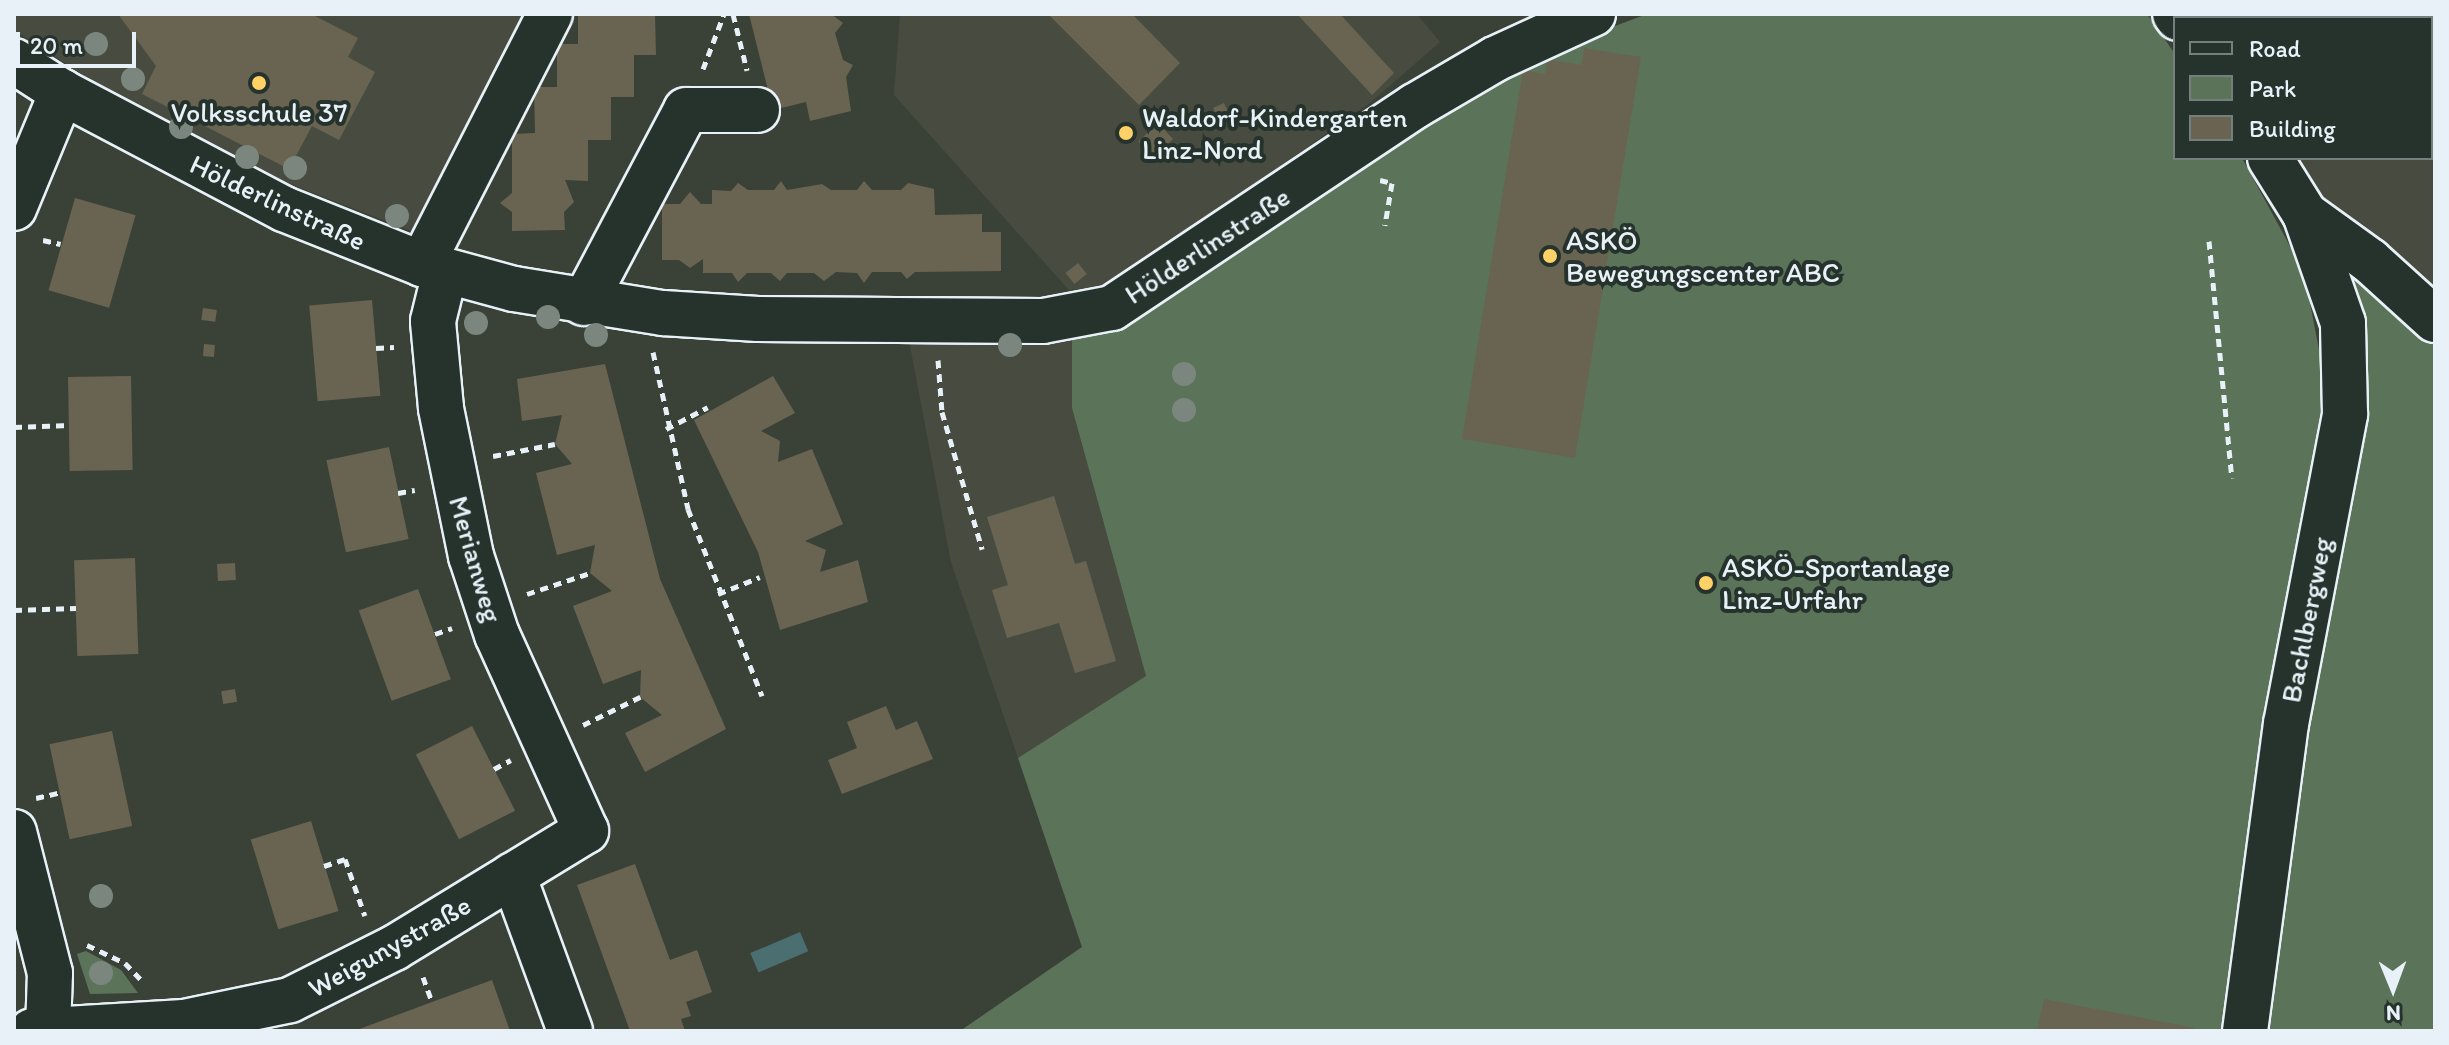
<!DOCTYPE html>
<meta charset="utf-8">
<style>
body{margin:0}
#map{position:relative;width:2449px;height:1045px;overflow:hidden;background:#3a4238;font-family:Itim,sans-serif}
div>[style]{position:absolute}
.built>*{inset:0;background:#484c40}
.green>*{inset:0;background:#5b7459}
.water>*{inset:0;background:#4b6e71;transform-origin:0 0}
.building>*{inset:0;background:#686451;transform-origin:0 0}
.path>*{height:5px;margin-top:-2.5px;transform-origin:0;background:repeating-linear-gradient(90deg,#e8f1f8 0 8px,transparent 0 14px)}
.roads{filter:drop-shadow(2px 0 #e8f1f8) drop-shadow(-2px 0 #e8f1f8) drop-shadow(0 2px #e8f1f8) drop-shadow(0 -2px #e8f1f8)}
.minor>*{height:44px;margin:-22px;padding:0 22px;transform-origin:22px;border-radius:22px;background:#26332d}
.trees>*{width:24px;height:24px;margin:-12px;border-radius:50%;background:#7b877e}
.dots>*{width:22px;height:22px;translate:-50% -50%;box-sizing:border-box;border:4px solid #26332d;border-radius:50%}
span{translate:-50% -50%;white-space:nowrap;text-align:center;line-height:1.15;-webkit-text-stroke:8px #26332d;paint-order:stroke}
.poi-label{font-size:28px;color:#e8f1f8}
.left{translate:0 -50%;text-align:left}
.street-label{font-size:28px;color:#e8f1f8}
.frame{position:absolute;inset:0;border:16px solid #e8f1f8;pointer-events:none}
.legend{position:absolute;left:2173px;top:16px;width:260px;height:144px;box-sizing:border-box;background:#26332d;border:2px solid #747f7e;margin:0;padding:10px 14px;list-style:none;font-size:24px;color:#e8f1f8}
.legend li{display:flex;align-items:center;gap:16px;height:40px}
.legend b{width:40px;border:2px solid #747f7e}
.north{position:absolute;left:2353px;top:949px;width:80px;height:80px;-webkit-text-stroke:6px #26332d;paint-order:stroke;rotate:179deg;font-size:22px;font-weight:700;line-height:32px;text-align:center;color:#e8f1f8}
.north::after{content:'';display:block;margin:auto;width:28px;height:36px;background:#e8f1f8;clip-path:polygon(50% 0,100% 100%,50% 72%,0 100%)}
.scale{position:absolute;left:16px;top:32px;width:120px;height:36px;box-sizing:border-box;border:4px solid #e8f1f8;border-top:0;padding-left:10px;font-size:24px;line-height:28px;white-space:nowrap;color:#e8f1f8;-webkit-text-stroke:6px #26332d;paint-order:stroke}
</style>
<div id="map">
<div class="built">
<div style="clip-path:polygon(14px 14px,526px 14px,414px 232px,288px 183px,114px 95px,14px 30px)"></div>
<div style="clip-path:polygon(900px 14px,1417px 14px,1440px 42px,1370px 103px,1109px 286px,1069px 290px,894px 95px)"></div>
<div style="clip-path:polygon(2199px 14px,2435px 14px,2435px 303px,2319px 193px,2296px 158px,2431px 158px,2431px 18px)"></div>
<div style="clip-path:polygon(908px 335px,1072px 340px,1072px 408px,1146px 676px,1018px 758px,951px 562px)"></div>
</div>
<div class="green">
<div style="clip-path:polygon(1647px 14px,2147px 14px,2175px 54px,2175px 158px,2242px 158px,2304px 272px,2320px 355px,2321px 410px,2256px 777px,2291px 784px,2362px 445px,2364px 327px,2351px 275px,2363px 273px,2435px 331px,2435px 1031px,960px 1031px,1082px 947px,1018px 758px,1146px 676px,1072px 408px,1072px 340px,1111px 329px,1346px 172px,1546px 52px)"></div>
<div style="clip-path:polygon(2275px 14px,2435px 14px,2435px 88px,2431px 18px)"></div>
<div style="clip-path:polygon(86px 951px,121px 970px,138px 993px,90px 994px,77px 954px)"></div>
</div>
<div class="water">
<div style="left:800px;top:932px;width:21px;height:54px;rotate:67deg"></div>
</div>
<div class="building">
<div style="clip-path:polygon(118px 14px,311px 14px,358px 38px,348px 57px,375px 72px,339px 140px,312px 126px,289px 169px,142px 94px,156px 66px)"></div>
<div style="clip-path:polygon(578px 14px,655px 14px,656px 55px,634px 55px,634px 97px,611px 97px,611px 140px,588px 140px,588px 181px,565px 180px,574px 202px,564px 212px,565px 230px,512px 231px,512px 212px,500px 203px,512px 193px,512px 134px,535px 133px,534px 87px,557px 87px,557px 44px,578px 44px)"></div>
<div style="clip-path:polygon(749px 14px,831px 14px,843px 23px,835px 33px,843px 60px,853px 65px,846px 77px,851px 111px,810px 121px,806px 102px,773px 110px)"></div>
<div style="clip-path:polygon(1048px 14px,1132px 14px,1180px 63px,1139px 105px)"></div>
<div style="clip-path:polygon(1297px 14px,1340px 14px,1394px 73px,1372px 95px)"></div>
<div style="clip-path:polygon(1584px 48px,1641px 57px,1575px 458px,1462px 439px,1523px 70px,1545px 74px,1547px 59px,1581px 65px)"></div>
<div style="left:1224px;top:103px;width:17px;height:12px;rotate:66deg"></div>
<div style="left:1158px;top:123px;width:22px;height:27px;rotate:47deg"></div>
<div style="clip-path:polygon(781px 181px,787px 190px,822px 184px,831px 190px,857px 190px,864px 181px,872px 190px,901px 190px,908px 183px,934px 189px,935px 215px,982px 214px,982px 232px,1001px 232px,1001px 271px,915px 272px,907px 279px,901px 272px,872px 272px,864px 283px,857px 273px,836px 272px,824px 281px,814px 273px,787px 273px,780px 281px,771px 273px,747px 273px,738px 282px,732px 273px,703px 273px,703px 259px,690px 268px,679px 260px,662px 260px,662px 204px,680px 204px,690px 192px,701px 204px,712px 204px,712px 190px,731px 191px,738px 183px,748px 190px,774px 190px)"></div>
<div style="left:75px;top:198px;width:63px;height:96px;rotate:16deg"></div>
<div style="left:1078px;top:263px;width:14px;height:16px;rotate:51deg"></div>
<div style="left:372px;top:300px;width:96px;height:63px;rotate:85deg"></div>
<div style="left:203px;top:308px;width:14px;height:12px;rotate:8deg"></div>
<div style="left:204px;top:344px;width:11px;height:12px;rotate:5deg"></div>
<div style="clip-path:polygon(605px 364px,660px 579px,726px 729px,645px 772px,625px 733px,662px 715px,640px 697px,641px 670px,603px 684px,573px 606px,612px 591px,590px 573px,595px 545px,557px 555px,536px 473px,572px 464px,555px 444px,562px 415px,522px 421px,517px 379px)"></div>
<div style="left:131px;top:376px;width:94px;height:63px;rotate:89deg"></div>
<div style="clip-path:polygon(773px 376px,795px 413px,761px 431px,780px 441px,778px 462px,812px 449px,843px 524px,805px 541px,826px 550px,820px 572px,858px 560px,868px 602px,780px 630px,758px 552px,694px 420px)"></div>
<div style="left:389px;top:447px;width:94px;height:64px;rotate:78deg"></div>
<div style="clip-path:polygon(1054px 496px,1075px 564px,1086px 561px,1116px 661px,1075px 673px,1059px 623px,1007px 638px,992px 590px,1008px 585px,987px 517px)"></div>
<div style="left:135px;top:558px;width:96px;height:61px;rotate:88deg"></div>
<div style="left:235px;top:563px;width:17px;height:18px;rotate:87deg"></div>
<div style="left:418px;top:589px;width:96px;height:63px;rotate:70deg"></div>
<div style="left:235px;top:689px;width:13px;height:14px;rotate:81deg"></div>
<div style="clip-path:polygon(886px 706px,896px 730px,917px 721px,933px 759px,842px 794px,828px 760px,857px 748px,847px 722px)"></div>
<div style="left:472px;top:726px;width:95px;height:63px;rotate:63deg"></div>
<div style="left:112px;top:731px;width:97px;height:64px;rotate:78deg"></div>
<div style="left:311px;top:821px;width:94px;height:63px;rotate:73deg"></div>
<div style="clip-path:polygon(635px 864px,670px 960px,697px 950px,712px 992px,686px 1002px,691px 1016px,681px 1019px,685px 1031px,630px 1031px,577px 885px)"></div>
<div style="clip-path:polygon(492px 980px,510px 1031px,354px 1031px,432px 1002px)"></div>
<div style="clip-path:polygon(2044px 999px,2195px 1028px,2195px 1031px,2037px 1031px)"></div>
</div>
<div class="path">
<div style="left:733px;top:14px;width:58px;rotate:76deg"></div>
<div style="left:703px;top:69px;width:59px;rotate:-69.1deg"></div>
<div style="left:1380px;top:180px;width:12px;rotate:14deg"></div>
<div style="left:1392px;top:183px;width:43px;rotate:99.5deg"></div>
<div style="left:43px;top:240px;width:18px;rotate:13deg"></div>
<div style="left:2209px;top:241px;width:238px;rotate:84.5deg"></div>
<div style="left:376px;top:348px;width:18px;rotate:-3deg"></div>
<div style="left:653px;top:352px;width:161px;rotate:77.4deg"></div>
<div style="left:688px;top:509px;width:201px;rotate:68.4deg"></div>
<div style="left:938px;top:360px;width:52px;rotate:85.6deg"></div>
<div style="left:942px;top:412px;width:143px;rotate:73.7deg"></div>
<div style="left:14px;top:427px;width:56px;rotate:-2deg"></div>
<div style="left:666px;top:429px;width:47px;rotate:-27.6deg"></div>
<div style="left:493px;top:456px;width:63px;rotate:-11deg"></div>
<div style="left:398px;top:493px;width:17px;rotate:-10deg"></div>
<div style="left:527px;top:594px;width:66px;rotate:-18.4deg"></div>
<div style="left:718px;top:594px;width:45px;rotate:-22deg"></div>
<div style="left:14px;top:610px;width:62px;rotate:-1.8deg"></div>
<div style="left:435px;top:634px;width:18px;rotate:-19deg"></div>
<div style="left:583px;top:725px;width:64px;rotate:-26.2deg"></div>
<div style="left:494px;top:769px;width:19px;rotate:-28deg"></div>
<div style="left:36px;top:798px;width:26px;rotate:-13deg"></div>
<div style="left:324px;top:866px;width:22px;rotate:-18deg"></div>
<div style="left:345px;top:859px;width:60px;rotate:70.7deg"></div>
<div style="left:87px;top:945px;width:42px;rotate:25.3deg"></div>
<div style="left:125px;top:963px;width:28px;rotate:46deg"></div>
<div style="left:423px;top:977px;width:27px;rotate:70deg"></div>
</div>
<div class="roads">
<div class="minor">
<div style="left:2175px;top:14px;width:5px;rotate:53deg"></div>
<div style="left:14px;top:61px;width:57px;rotate:32.9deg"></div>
<div style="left:62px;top:92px;width:251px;rotate:27.8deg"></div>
<div style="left:284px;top:209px;width:149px;rotate:21.7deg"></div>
<div style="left:422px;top:264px;width:95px;rotate:15.2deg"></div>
<div style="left:514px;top:289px;width:151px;rotate:9.2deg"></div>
<div style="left:663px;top:313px;width:95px;rotate:3.6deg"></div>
<div style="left:758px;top:319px;width:285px;rotate:0.4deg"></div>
<div style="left:1043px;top:321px;width:70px;rotate:-10.7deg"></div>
<div style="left:1112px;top:308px;width:364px;rotate:-33.7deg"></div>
<div style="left:1415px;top:106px;width:93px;rotate:-30.4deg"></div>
<div style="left:1495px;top:59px;width:108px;rotate:-24.7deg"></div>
<div style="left:2270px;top:158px;width:66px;rotate:58deg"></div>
<div style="left:2305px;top:214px;width:80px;rotate:35.9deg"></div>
<div style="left:2370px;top:261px;width:88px;rotate:42.2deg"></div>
<div style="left:14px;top:208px;width:126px;rotate:-67.5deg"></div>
<div style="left:422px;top:264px;width:281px;rotate:-62.9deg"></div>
<div style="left:584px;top:303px;width:218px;rotate:-62.1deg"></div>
<div style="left:686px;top:110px;width:71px"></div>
<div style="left:14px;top:832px;width:146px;rotate:75.7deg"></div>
<div style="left:50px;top:973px;width:58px;rotate:92deg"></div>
<div style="left:513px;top:875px;width:166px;rotate:69.9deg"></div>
<div style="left:32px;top:1031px;width:152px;rotate:-3.4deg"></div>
<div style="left:184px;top:1022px;width:108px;rotate:-11.7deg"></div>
<div style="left:290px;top:1000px;width:116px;rotate:-26.6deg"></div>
<div style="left:394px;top:948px;width:225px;rotate:-31.4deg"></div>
<div style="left:586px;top:831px;width:215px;rotate:-114.4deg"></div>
<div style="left:497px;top:635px;width:83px;rotate:-108.2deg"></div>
<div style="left:471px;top:556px;width:151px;rotate:-101.5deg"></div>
<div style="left:441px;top:408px;width:87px;rotate:-95.3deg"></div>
<div style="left:433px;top:321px;width:50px;rotate:-76.2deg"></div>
<div style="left:2245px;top:1031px;width:310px;rotate:-82.4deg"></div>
<div style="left:2286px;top:724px;width:316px;rotate:-79.2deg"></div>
<div style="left:2345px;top:414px;width:91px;rotate:-91.3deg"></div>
<div style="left:2343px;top:323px;width:115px;rotate:-109.2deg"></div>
</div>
</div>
<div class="trees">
<div style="left:96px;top:44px"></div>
<div style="left:133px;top:79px"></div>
<div style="left:181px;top:127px"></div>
<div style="left:247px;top:157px"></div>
<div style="left:295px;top:168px"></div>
<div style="left:397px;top:216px"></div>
<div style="left:548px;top:317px"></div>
<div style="left:476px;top:323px"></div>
<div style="left:596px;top:335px"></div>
<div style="left:1010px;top:345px"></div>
<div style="left:1184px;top:374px"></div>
<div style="left:1184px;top:410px"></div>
<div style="left:101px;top:896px"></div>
<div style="left:101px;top:973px"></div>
</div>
<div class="dots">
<div style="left:259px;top:83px;background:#ffd166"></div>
<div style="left:1126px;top:133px;background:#ffd166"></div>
<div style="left:1550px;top:256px;background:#ffd166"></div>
<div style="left:1706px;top:583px;background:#ffd166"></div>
</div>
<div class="poi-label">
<span style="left:259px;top:112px">Volksschule 37</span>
<span class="left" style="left:1142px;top:133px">Waldorf-Kindergarten<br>Linz-Nord</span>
<span class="left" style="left:1566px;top:256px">ASKÖ<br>Bewegungscenter ABC</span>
<span class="left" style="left:1722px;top:583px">ASKÖ-Sportanlage<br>Linz-Urfahr</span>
</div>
<div class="street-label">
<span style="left:278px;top:202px;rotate:25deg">Hölderlinstraße</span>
<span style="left:1207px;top:245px;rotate:-33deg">Hölderlinstraße</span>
<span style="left:476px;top:559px;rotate:74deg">Merianweg</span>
<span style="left:2306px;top:620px;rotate:-79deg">Bachlbergweg</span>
<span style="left:389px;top:946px;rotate:-29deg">Weigunystraße</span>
</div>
<div class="frame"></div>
<ul class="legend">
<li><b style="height:10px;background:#26332d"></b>Road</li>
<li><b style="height:22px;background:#5b7459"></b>Park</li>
<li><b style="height:22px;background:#686451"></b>Building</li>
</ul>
<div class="north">N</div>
<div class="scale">20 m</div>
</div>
